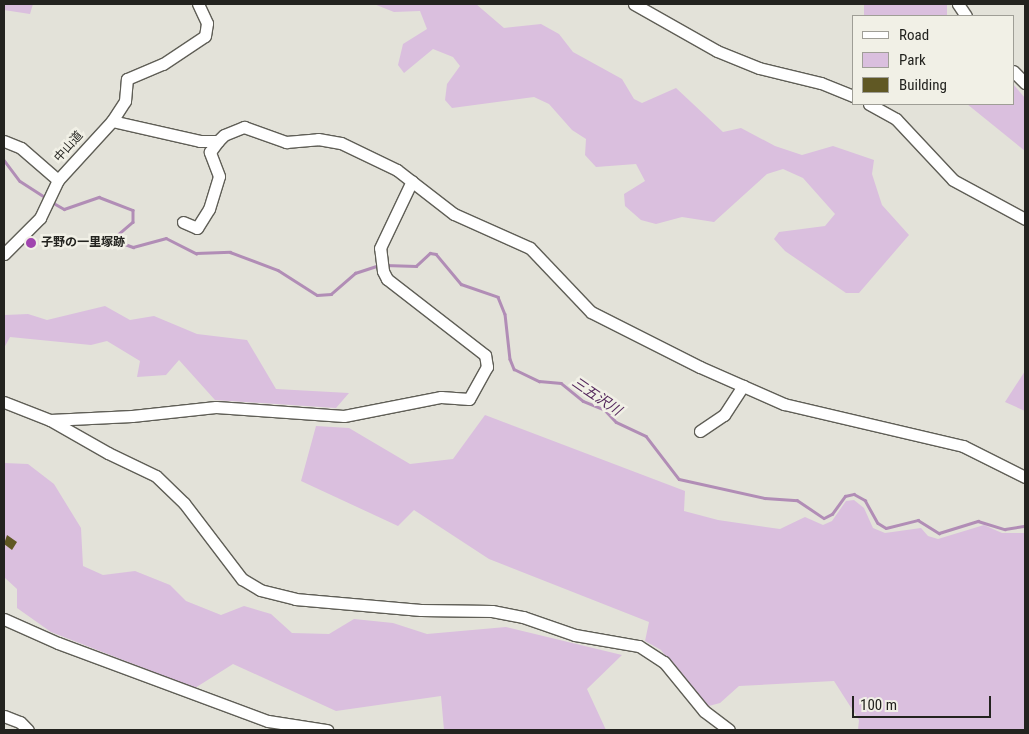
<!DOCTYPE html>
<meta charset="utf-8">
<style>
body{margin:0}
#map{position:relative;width:1029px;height:734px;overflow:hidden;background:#e3e2d9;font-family:"Roboto Condensed","Noto Sans JP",sans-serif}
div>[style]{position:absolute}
.green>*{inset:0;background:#dabfde;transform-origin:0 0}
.stream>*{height:2.5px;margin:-1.25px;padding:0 1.25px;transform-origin:1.25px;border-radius:1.25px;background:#b18db6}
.building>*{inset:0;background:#605824}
.roads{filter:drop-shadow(1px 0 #5f5e56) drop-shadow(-1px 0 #5f5e56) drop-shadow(0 1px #5f5e56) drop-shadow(0 -1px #5f5e56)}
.minor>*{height:11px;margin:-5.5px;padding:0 5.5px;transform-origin:5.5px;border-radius:5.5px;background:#fff}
.dots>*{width:14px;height:14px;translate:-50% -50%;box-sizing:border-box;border:2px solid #f1f0e6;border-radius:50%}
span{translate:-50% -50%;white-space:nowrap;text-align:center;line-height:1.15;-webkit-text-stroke:5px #f1f0e6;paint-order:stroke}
.street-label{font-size:12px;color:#23231f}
.poi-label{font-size:12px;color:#23231f;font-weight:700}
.left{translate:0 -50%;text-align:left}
.water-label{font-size:14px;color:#54275c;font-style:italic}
.frame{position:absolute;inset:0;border:5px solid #23231f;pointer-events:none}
.legend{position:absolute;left:852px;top:15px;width:162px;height:90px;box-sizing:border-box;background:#f1f0e6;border:1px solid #9f9e96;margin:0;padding:6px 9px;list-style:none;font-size:15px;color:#23231f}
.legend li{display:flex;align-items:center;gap:10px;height:25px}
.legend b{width:25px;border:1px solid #9f9e96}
.scale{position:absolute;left:852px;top:696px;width:139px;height:22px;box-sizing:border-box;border:2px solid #23231f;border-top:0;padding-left:6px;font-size:15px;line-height:18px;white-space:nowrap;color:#23231f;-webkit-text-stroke:4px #f1f0e6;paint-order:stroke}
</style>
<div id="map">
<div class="green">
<div style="clip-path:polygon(4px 4px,33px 4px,30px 14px,4px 10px)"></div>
<div style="clip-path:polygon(374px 4px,476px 4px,504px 28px,541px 24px,559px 34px,573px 52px,622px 79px,634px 99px,642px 103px,676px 88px,723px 132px,741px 128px,775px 146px,802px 155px,833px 146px,874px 160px,872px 174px,882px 205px,909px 235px,859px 293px,846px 293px,785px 251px,774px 239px,779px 232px,825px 226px,835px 214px,803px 178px,783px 169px,767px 174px,714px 222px,682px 217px,656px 224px,641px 220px,625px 206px,624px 194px,645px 181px,636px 164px,596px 167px,585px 155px,586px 139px,572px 130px,549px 104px,534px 97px,452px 108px,445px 100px,447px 84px,460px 66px,453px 57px,433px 49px,404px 73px,398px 65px,403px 44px,427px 29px,420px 11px,394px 12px)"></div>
<div style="left:864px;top:4px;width:83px;height:12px"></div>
<div style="clip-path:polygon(1013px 84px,1025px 98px,1025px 151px,967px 104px,1013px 104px)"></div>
<div style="clip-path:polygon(105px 306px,130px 320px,154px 316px,197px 334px,247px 340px,276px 389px,349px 393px,336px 408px,215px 400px,179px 360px,166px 375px,137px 377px,140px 361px,107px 341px,91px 345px,10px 337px,4px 348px,5px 315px,28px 314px,47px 320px)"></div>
<div style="clip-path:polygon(1025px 371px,1025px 411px,1005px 402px)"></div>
<div style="clip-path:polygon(485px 415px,685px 491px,684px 511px,718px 520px,780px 529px,805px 517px,823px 525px,832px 521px,846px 501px,854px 500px,864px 508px,873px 528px,885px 533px,921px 528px,928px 536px,938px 539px,984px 525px,1002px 533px,1025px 533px,1025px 730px,858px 730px,859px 720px,834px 681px,739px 686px,720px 703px,705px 707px,661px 650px,645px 641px,649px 622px,489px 559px,414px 510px,398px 526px,301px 481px,316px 426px,349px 428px,410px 464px,453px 459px)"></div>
<div style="clip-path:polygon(4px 463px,28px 464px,54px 484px,81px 528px,83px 566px,103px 575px,135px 571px,170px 585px,186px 601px,221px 615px,244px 606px,271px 614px,292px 633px,329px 634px,354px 619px,393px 623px,427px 634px,506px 627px,622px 655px,587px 689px,606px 730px,444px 730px,441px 696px,336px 711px,233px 664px,195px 688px,51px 632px,17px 608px,17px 589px,4px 577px)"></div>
</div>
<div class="stream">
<div style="left:4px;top:160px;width:26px;rotate:53deg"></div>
<div style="left:20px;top:181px;width:31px;rotate:33deg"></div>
<div style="left:52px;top:202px;width:14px;rotate:30deg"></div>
<div style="left:64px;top:209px;width:37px;rotate:-19deg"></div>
<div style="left:99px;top:197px;width:36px;rotate:21deg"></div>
<div style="left:133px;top:210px;width:12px;rotate:90deg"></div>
<div style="left:133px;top:222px;width:18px;rotate:139deg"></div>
<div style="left:119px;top:234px;width:9px;rotate:72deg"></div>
<div style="left:122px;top:243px;width:12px;rotate:20deg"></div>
<div style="left:133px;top:247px;width:34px;rotate:-15deg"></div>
<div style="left:166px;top:238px;width:34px;rotate:27deg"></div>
<div style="left:196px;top:253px;width:34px;rotate:-2deg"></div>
<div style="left:230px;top:252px;width:51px;rotate:20.6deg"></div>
<div style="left:278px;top:270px;width:46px;rotate:32.7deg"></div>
<div style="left:317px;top:295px;width:14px;rotate:-4deg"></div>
<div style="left:331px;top:294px;width:32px;rotate:-41deg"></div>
<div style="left:355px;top:273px;width:26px;rotate:-18deg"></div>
<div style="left:385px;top:265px;width:31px;rotate:2deg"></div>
<div style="left:416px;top:266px;width:19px;rotate:-43deg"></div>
<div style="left:430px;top:253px;width:6px;rotate:9deg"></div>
<div style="left:436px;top:254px;width:39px;rotate:50deg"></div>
<div style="left:461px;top:284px;width:39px;rotate:19deg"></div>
<div style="left:498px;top:297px;width:18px;rotate:68deg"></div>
<div style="left:505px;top:314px;width:45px;rotate:83.7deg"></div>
<div style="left:510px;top:359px;width:11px;rotate:68deg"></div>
<div style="left:514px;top:369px;width:28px;rotate:26deg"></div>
<div style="left:539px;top:381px;width:22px;rotate:5deg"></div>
<div style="left:561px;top:383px;width:28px;rotate:39deg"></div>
<div style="left:583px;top:401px;width:24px;rotate:22deg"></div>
<div style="left:605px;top:410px;width:16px;rotate:47deg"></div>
<div style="left:616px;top:422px;width:33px;rotate:25deg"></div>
<div style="left:646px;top:436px;width:54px;rotate:52.5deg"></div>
<div style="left:679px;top:479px;width:88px;rotate:12.5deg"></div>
<div style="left:765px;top:498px;width:32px;rotate:4deg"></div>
<div style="left:797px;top:500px;width:32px;rotate:34deg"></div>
<div style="left:824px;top:518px;width:9px;rotate:-27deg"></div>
<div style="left:832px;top:514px;width:22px;rotate:-54deg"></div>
<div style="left:845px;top:496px;width:9px;rotate:-13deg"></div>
<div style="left:854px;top:494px;width:13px;rotate:29deg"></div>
<div style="left:865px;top:500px;width:26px;rotate:61deg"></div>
<div style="left:878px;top:523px;width:9px;rotate:32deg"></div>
<div style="left:886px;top:528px;width:33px;rotate:-14deg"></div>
<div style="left:918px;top:520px;width:25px;rotate:32deg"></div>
<div style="left:939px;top:533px;width:41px;rotate:-17.1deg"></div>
<div style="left:978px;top:521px;width:28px;rotate:17deg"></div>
<div style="left:1005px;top:529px;width:20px;rotate:-9deg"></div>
</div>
<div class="building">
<div style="clip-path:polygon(7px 535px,17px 542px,12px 550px,4px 544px)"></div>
</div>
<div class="roads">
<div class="minor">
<div style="left:634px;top:4px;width:95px;rotate:29.5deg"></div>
<div style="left:717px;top:51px;width:45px;rotate:22deg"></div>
<div style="left:759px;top:68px;width:64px;rotate:13.6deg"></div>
<div style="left:821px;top:83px;width:35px;rotate:22deg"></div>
<div style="left:958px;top:4px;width:14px;rotate:56deg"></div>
<div style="left:1013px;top:71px;width:17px;rotate:45deg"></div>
<div style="left:869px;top:104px;width:31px;rotate:29deg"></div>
<div style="left:896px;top:119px;width:83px;rotate:46.9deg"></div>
<div style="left:953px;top:180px;width:82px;rotate:28.4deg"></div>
<div style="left:112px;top:121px;width:90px;rotate:12.8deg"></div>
<div style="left:200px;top:141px;width:18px"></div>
<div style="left:218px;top:141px;width:8px;rotate:-45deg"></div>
<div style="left:224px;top:135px;width:22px;rotate:-22deg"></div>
<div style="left:244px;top:127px;width:45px;rotate:19.7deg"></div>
<div style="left:286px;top:142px;width:32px;rotate:-5deg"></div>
<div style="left:318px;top:139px;width:23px;rotate:10deg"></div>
<div style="left:341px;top:143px;width:62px;rotate:25.7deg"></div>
<div style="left:397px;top:170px;width:72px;rotate:37.7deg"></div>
<div style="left:454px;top:214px;width:83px;rotate:24.1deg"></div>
<div style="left:530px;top:248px;width:88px;rotate:46.4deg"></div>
<div style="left:591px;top:312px;width:122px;rotate:26.8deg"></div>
<div style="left:700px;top:367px;width:92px;rotate:23.8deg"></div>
<div style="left:784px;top:404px;width:184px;rotate:13.2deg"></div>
<div style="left:963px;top:446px;width:69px;rotate:26.6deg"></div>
<div style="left:4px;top:141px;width:18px;rotate:22deg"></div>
<div style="left:21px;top:148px;width:49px;rotate:40.9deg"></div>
<div style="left:183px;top:222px;width:15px;rotate:23deg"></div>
<div style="left:197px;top:228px;width:22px;rotate:-58deg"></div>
<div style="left:209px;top:209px;width:34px;rotate:-73deg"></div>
<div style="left:219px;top:176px;width:26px;rotate:-111deg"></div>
<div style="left:210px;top:152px;width:14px;rotate:-54deg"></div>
<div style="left:4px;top:254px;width:51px;rotate:-45deg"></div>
<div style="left:40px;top:218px;width:42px;rotate:-64.7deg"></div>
<div style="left:58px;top:180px;width:80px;rotate:-47.5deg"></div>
<div style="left:112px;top:121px;width:24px;rotate:-57deg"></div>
<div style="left:125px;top:101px;width:22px;rotate:-85deg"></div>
<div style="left:127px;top:79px;width:39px;rotate:-23deg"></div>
<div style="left:163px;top:64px;width:50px;rotate:-33.7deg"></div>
<div style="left:205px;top:36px;width:13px;rotate:-81deg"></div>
<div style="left:207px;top:23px;width:21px;rotate:-115deg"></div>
<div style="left:4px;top:402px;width:49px;rotate:21.4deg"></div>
<div style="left:50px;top:420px;width:67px;rotate:29.6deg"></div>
<div style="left:108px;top:453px;width:53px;rotate:25.6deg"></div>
<div style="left:156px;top:476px;width:39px;rotate:44deg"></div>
<div style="left:184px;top:503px;width:96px;rotate:52.7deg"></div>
<div style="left:242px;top:579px;width:21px;rotate:31deg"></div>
<div style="left:260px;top:590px;width:36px;rotate:14deg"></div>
<div style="left:295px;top:599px;width:126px;rotate:5deg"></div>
<div style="left:421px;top:610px;width:71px;rotate:0.8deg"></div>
<div style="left:492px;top:611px;width:32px;rotate:11deg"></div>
<div style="left:523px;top:617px;width:55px;rotate:19.1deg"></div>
<div style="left:575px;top:635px;width:65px;rotate:9.8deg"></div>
<div style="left:639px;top:646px;width:30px;rotate:33deg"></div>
<div style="left:664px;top:662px;width:63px;rotate:50.8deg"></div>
<div style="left:704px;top:711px;width:31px;rotate:37deg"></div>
<div style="left:50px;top:420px;width:82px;rotate:-2.8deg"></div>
<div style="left:132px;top:416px;width:84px;rotate:-6.1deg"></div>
<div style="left:216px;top:407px;width:128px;rotate:4deg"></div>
<div style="left:344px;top:416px;width:99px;rotate:-11.1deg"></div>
<div style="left:441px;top:397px;width:28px;rotate:4deg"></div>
<div style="left:469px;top:399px;width:37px;rotate:-61deg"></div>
<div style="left:487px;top:367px;width:12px;rotate:-99deg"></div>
<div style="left:485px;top:355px;width:124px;rotate:-142.2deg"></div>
<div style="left:387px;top:279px;width:9px;rotate:-117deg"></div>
<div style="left:383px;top:271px;width:23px;rotate:-97deg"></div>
<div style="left:380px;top:248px;width:74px;rotate:-64.5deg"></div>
<div style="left:700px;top:431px;width:29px;rotate:-34deg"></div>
<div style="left:724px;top:415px;width:35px;rotate:-57deg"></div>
<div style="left:4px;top:619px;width:59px;rotate:24deg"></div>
<div style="left:58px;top:643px;width:224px;rotate:20.4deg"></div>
<div style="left:268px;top:721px;width:60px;rotate:8.7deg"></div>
<div style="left:4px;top:716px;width:17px;rotate:21deg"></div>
<div style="left:20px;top:722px;width:11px;rotate:45deg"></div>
</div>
</div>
<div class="dots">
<div style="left:31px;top:243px;background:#a045af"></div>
</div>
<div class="street-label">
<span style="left:69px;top:147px;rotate:-48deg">中山道</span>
</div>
<div class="poi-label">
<span class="left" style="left:41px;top:243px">子野の一里塚跡</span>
</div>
<div class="water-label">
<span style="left:597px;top:396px;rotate:34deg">三五沢川</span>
</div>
<div class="frame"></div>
<ul class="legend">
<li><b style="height:6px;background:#fff"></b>Road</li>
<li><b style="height:14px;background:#dabfde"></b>Park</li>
<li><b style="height:14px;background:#605824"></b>Building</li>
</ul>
<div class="scale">100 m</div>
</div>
